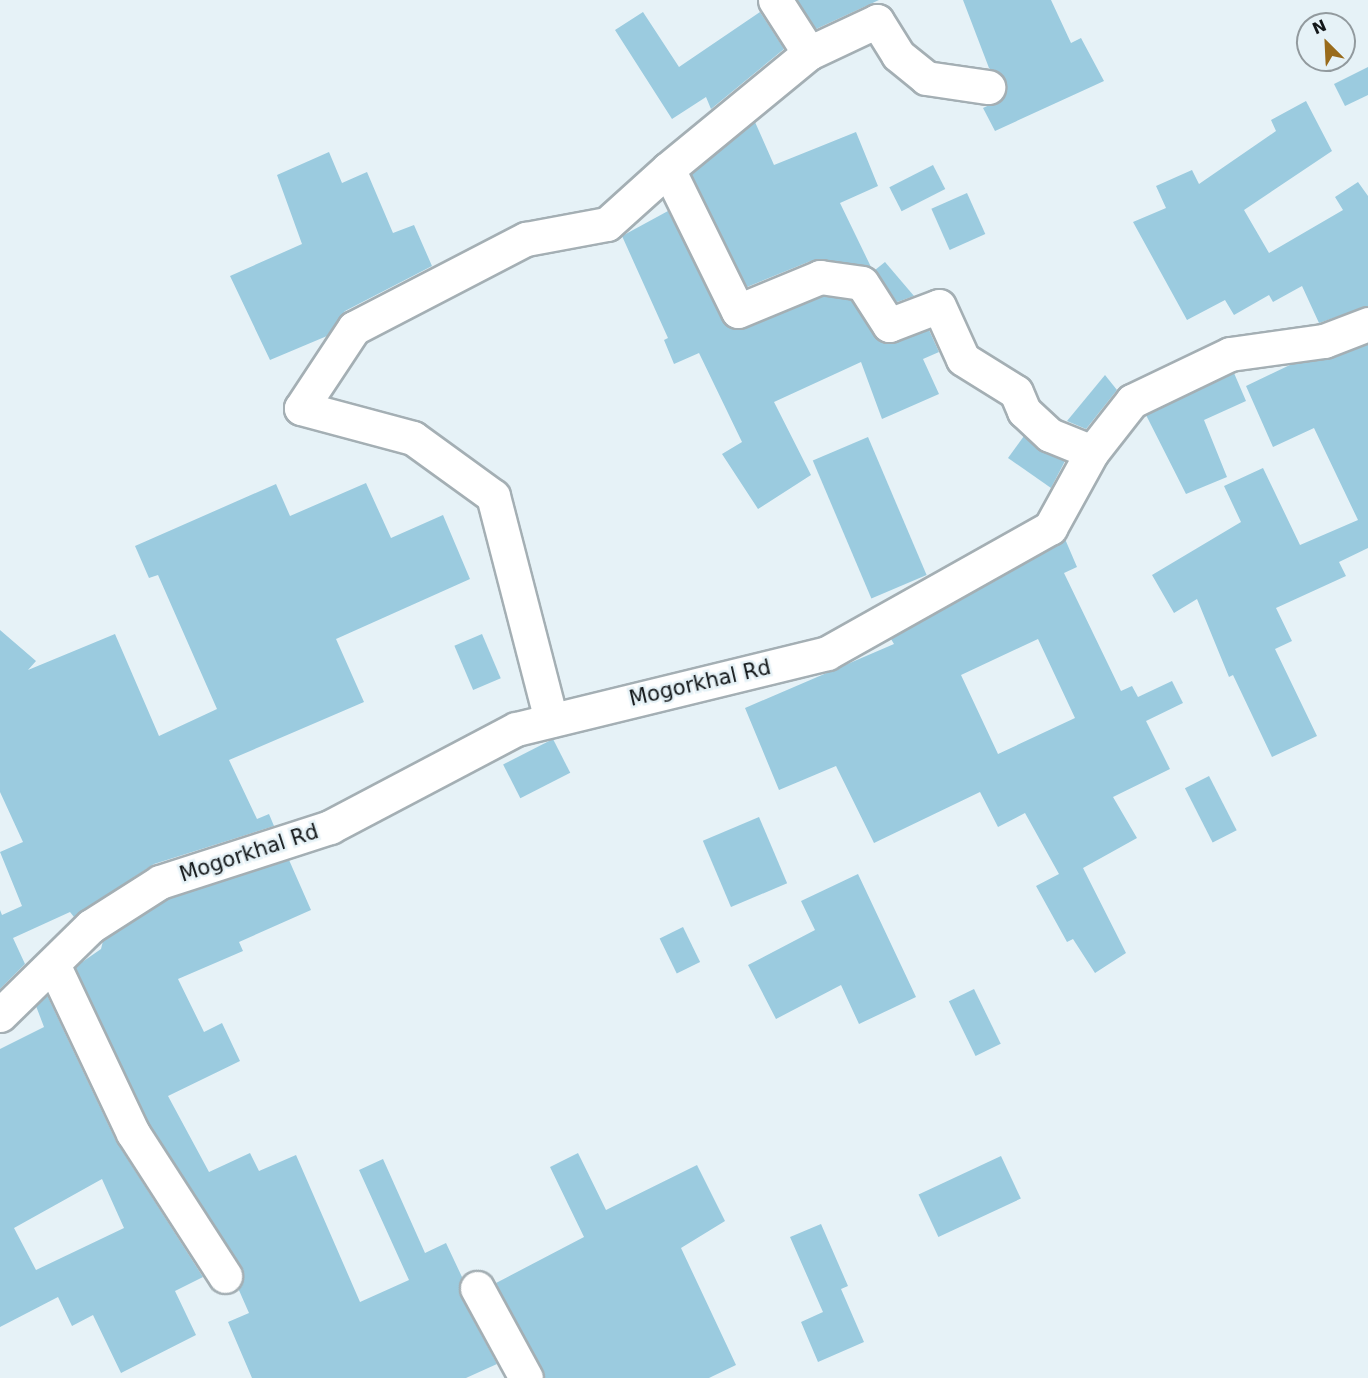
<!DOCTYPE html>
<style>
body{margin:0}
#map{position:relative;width:1368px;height:1378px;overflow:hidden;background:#e6f2f7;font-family:"DejaVu Sans",sans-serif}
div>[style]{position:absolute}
.building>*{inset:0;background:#9bcbdf;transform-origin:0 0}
.roads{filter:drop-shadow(2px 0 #a4afb4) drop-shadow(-2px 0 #a4afb4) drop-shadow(0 2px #a4afb4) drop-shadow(0 -2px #a4afb4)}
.street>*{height:33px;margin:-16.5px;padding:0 16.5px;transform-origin:16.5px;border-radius:16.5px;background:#fff}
span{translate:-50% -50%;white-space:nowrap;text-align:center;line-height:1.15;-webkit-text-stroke:5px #e6f2f7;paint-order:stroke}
.street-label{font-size:21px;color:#131719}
.north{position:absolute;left:1296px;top:12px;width:60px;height:60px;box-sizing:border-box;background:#e6f2f7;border:2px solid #929a9e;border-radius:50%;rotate:336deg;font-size:16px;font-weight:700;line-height:24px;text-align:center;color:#131719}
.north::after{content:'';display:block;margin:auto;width:21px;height:27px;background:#996b1b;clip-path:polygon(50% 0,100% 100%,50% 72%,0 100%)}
</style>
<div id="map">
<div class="building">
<div style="clip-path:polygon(797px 0,879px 0,816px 29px)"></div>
<div style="clip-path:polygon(963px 0,1051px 0,1071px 43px,1081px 38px,1104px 81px,995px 131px,983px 108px,1002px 99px,1006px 81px,989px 68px)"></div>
<div style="clip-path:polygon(643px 12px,679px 67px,760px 12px,784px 49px,711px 109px,706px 97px,672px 119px,615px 30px)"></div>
<div style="clip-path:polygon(1368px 67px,1368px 95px,1345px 106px,1334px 84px)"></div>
<div style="clip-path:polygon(1306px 101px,1332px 151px,1244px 210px,1269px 253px,1343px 210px,1335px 197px,1358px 182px,1368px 196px,1368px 306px,1319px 323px,1302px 286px,1273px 302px,1269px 295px,1234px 315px,1225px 300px,1187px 320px,1133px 222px,1166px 208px,1156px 186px,1192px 170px,1199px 184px,1276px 131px,1271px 120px)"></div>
<div style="clip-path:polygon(755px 122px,774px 165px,856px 132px,878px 186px,840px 203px,871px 267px,813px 260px,747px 287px,691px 174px)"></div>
<div style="clip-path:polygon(329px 152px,342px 183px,367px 172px,393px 233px,414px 225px,432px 266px,345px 311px,327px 336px,270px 360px,230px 276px,302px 244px,277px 175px)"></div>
<div style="left:933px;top:165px;width:27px;height:49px;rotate:63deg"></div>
<div style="left:967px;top:193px;width:45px;height:39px;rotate:66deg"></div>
<div style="clip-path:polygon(668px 211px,728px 327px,745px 328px,822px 296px,851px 300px,880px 341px,895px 343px,929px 330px,939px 352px,923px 359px,939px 394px,882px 419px,861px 362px,774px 402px,811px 475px,758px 509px,722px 454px,742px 442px,699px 353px,674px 364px,664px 340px,668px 338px,622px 236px)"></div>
<div style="clip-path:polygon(885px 262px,914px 296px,897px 302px,875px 270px)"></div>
<div style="clip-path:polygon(1368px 344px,1368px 548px,1339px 562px,1346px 576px,1276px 608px,1292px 641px,1275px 649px,1317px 736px,1272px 757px,1233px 675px,1229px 677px,1197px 599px,1174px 613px,1152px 575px,1241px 522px,1224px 486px,1263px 468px,1300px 545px,1358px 520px,1314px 428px,1273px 447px,1246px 386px,1292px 364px,1331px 359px)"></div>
<div style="clip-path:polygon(1234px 373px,1246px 401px,1204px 420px,1227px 477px,1186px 494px,1146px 415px)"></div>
<div style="clip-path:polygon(1105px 375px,1117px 390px,1086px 429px,1067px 421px)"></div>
<div style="clip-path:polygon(1024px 436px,1065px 461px,1051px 488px,1008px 458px)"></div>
<div style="left:868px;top:437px;width:150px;height:60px;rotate:67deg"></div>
<div style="clip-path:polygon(366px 483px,391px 538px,443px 515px,470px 579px,336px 639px,364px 702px,229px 760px,257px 819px,269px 814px,274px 826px,154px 864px,74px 917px,70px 912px,13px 938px,25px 964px,0 989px,0 910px,2px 915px,22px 906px,0 852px,23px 842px,0 792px,0 630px,36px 661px,28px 670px,115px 634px,159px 736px,217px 709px,158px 575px,149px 578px,135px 546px,276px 484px,290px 516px)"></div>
<div style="clip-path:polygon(evenodd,1065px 539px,1077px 567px,1064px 573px,1121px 691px,1132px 686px,1138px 697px,1172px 681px,1183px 703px,1146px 721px,1170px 769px,1113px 797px,1137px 838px,1083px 868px,1126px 953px,1095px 973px,1073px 939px,1067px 942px,1036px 886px,1059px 874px,1025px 813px,998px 827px,980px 792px,874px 843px,836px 766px,779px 790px,745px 708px,894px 644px,891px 639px,1065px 539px,1038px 639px,1075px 718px,998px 754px,961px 675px,1038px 639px)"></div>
<div style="left:482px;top:634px;width:48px;height:30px;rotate:67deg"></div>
<div style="left:553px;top:739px;width:38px;height:56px;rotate:63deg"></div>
<div style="left:1209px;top:776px;width:61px;height:27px;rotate:63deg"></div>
<div style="left:759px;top:817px;width:72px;height:61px;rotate:67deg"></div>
<div style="clip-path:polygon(289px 860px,311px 910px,239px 942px,243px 951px,178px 979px,204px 1032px,222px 1023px,240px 1061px,168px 1096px,209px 1172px,250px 1153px,259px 1171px,296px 1155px,360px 1302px,409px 1280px,359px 1170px,383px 1159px,425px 1253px,446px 1243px,462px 1277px,461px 1297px,497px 1364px,466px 1378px,252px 1378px,228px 1322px,249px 1313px,238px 1288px,241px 1266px,149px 1124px,75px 967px,101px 949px,103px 941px,168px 899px)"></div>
<div style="clip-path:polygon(858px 874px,916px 997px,859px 1024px,841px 985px,776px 1019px,748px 965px,815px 930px,801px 901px)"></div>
<div style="left:683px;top:927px;width:39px;height:26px;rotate:64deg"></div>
<div style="left:974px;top:989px;width:61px;height:28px;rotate:64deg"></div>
<div style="clip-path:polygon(evenodd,47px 995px,116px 1141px,203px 1277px,175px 1291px,196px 1335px,121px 1373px,93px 1315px,72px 1326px,58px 1297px,0 1327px,0 1049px,44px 1027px,36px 1006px,47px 995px,102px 1179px,124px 1228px,36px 1270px,14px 1228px,102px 1179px)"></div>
<div style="clip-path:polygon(578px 1153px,606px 1210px,697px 1165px,725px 1221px,681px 1248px,736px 1365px,709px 1378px,545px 1378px,496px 1283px,584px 1237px,550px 1167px)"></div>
<div style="left:1001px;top:1156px;width:47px;height:91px;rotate:65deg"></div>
<div style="clip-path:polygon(821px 1224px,848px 1286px,841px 1289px,864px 1342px,818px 1362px,801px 1322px,823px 1312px,790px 1237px)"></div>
</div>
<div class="roads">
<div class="street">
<div style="left:775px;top:0;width:63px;rotate:57.3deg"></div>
<div style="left:809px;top:53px;width:75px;rotate:-25.2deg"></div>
<div style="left:877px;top:21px;width:40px;rotate:58deg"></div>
<div style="left:898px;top:55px;width:36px;rotate:39deg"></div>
<div style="left:926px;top:78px;width:63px;rotate:8.3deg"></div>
<div style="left:809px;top:53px;width:183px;rotate:140.6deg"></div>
<div style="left:668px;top:169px;width:158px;rotate:63.8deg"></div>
<div style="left:738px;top:311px;width:89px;rotate:-22.5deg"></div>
<div style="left:820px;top:277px;width:42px;rotate:8.1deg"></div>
<div style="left:862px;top:283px;width:50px;rotate:57.3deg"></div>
<div style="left:889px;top:325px;width:53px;rotate:-20.8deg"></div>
<div style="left:939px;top:306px;width:58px;rotate:65.6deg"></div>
<div style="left:963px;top:359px;width:62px;rotate:31.9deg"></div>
<div style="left:1016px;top:392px;width:21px;rotate:67deg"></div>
<div style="left:1024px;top:411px;width:35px;rotate:43deg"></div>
<div style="left:1050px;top:435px;width:45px;rotate:22deg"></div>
<div style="left:551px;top:720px;width:231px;rotate:-104.5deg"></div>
<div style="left:493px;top:496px;width:99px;rotate:-144.1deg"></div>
<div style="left:413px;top:438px;width:116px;rotate:-165deg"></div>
<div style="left:301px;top:408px;width:96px;rotate:-56.5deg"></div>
<div style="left:354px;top:328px;width:194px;rotate:-27.4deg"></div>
<div style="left:526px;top:239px;width:82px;rotate:-10.5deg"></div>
<div style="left:607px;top:224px;width:82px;rotate:-42deg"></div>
<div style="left:53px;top:964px;width:187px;rotate:64.7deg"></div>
<div style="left:133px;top:1133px;width:170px;rotate:57.2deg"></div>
<div style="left:0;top:1015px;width:127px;rotate:-44.4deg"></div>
<div style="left:91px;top:926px;width:82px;rotate:-32.5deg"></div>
<div style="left:160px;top:882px;width:179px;rotate:-17.9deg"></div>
<div style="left:330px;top:827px;width:210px;rotate:-27.8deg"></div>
<div style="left:516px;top:729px;width:320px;rotate:-13.7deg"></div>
<div style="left:827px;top:653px;width:256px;rotate:-29.3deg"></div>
<div style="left:1050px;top:528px;width:87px;rotate:-61.1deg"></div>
<div style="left:1092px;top:452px;width:65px;rotate:-51.9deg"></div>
<div style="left:1132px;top:401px;width:109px;rotate:-25.6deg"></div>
<div style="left:1230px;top:354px;width:95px;rotate:-7.9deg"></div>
<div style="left:1324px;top:341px;width:47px;rotate:-21.1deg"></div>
<div style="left:477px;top:1288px;width:102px;rotate:61.4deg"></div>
</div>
</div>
<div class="street-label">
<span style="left:700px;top:683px;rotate:-13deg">Mogorkhal Rd</span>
<span style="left:249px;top:853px;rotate:-18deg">Mogorkhal Rd</span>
</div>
<div class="north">N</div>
</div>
